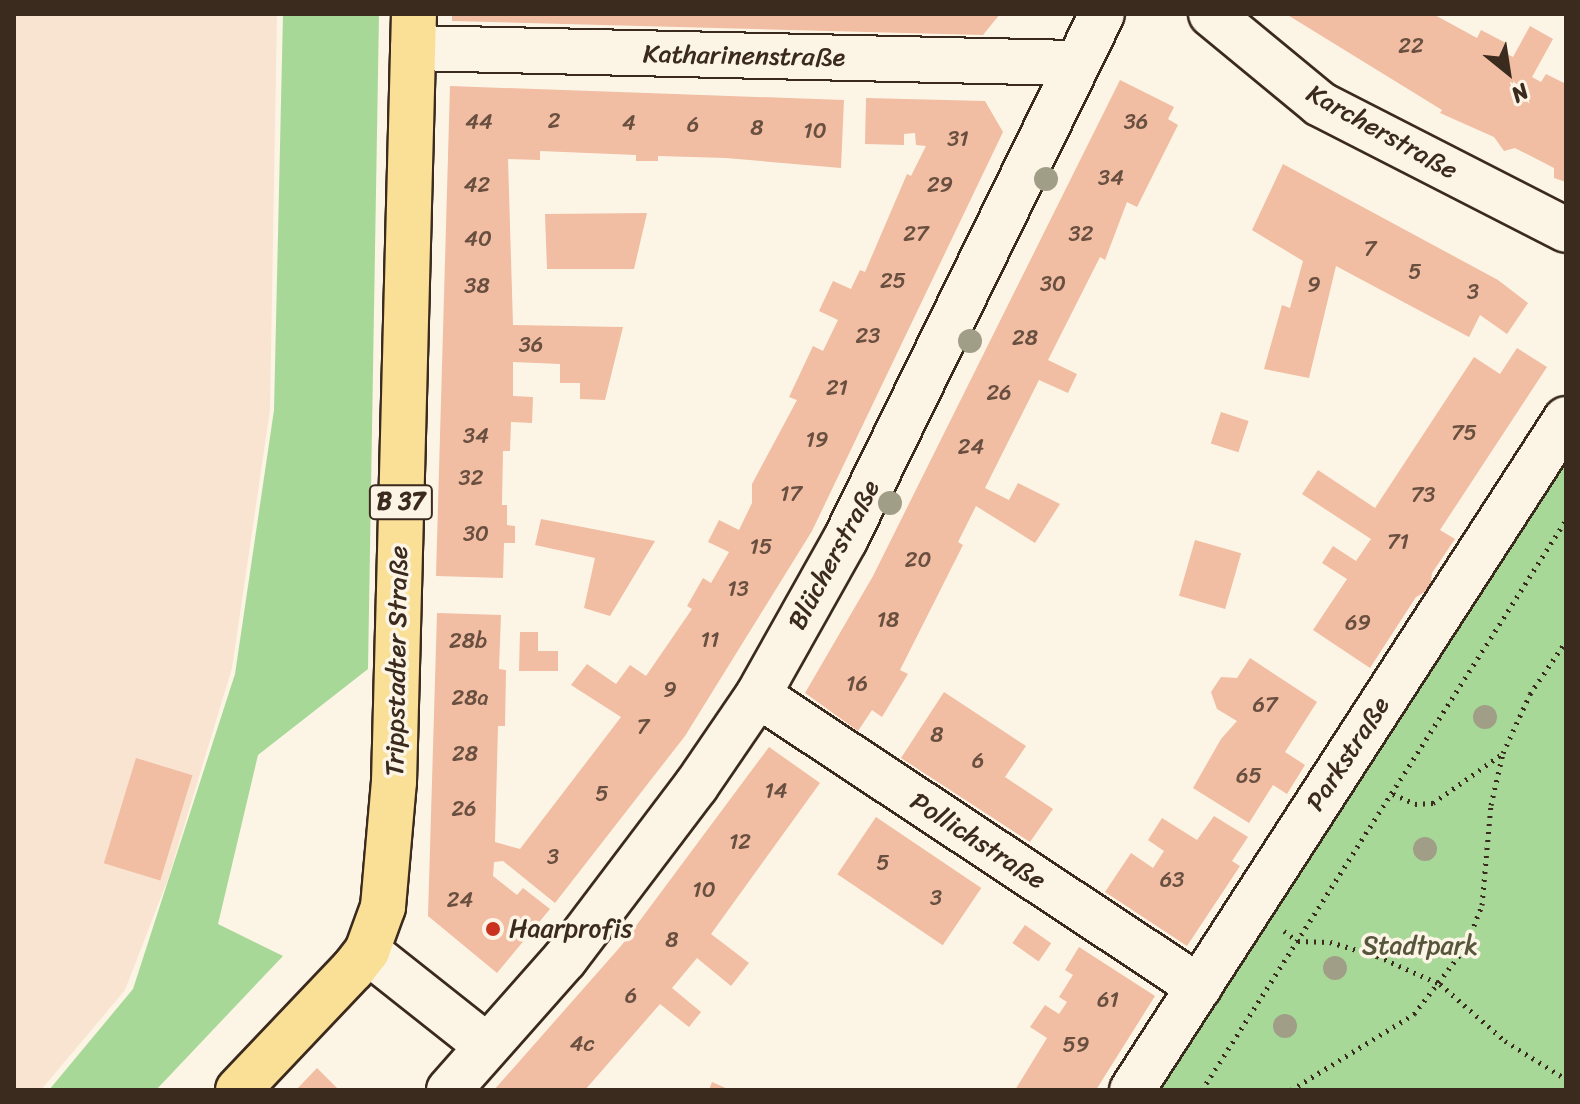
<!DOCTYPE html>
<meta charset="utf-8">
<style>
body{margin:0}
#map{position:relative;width:1580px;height:1104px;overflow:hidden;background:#fcf5e5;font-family:Sriracha,sans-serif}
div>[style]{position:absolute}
.built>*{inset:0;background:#f9e4d1}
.green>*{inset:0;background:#a8d898}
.building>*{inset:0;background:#f1bda3;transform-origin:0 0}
.path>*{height:5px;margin-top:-2.5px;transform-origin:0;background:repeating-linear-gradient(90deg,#3b2a1e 0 2px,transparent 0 8px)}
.roads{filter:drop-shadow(2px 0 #3b2a1e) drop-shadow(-2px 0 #3b2a1e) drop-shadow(0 2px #3b2a1e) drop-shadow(0 -2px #3b2a1e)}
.minor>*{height:44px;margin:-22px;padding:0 22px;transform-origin:22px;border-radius:22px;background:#fcf5e5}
.primary>*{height:44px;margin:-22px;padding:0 22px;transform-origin:22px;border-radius:22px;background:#fadf96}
.trees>*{width:24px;height:24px;margin:-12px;border-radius:50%;background:#a19e88}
.dots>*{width:22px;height:22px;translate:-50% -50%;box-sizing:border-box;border:4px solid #fcf5e5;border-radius:50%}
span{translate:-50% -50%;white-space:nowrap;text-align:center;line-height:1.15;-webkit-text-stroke:7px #fcf5e5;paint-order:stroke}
.number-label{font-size:22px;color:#684f3f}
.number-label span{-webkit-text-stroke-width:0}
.shield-label span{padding:2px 6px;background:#fcf5e5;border:2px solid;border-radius:6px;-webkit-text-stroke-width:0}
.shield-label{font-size:24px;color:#3b2a1e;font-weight:700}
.street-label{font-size:26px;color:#3b2a1e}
.poi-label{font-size:26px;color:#3b2a1e}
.left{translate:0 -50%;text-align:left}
.park-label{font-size:26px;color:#56563c}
.frame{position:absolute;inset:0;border:16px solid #3b2a1e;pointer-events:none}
.north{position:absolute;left:1468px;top:32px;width:80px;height:80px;-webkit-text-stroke:6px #fcf5e5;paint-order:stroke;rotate:150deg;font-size:22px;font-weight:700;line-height:32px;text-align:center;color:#3b2a1e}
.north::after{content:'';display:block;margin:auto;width:28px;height:36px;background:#3b2a1e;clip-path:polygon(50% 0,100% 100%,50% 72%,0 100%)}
</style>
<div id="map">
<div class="built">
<div style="clip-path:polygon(14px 14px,277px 14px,270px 410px,232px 668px,168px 879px,125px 990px,41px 1090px,14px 1090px)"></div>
</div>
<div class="green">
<div style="clip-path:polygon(283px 14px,379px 14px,368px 669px,258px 755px,218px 924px,283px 956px,156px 1090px,49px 1090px,133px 989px,235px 674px,274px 410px)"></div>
<div style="clip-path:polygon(1566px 450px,1566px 1090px,1156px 1090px)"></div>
</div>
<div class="building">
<div style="clip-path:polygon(452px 14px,1000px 14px,983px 35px,452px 21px)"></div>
<div style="clip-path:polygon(1286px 14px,1433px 14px,1477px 38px,1481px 30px,1506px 43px,1501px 51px,1513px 57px,1530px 26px,1553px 39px,1532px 77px,1541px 82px,1546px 74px,1566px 84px,1566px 182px,1554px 178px,1554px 168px,1515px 148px,1504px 151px,1494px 137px,1440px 113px,1442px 110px)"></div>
<div style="clip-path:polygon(1120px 80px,1174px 107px,1168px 119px,1178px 125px,1137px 207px,1127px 202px,1105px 260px,1100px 257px,1048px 360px,1077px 374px,1068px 393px,1039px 380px,985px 488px,1009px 500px,1018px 483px,1060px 504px,1035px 543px,976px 506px,958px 542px,963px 545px,900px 670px,908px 674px,882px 717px,872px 710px,858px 731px,805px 693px,873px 576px)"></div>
<div style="clip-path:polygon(450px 86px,844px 100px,841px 168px,726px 158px,658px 156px,658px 161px,636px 161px,636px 155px,540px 151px,540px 160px,508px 159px,513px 325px,623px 327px,605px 400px,580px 399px,580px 383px,560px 383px,560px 364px,513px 362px,513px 396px,533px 397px,532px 423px,511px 422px,510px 451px,503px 451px,502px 505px,507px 505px,507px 525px,515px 526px,515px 543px,504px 543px,503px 578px,436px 576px)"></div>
<div style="clip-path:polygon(866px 98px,985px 101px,1003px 132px,812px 531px,685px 736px,555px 903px,503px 861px,494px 862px,493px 876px,517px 895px,523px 888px,550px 909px,497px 973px,428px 916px,437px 613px,501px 615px,499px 669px,506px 670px,505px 726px,498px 726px,495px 842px,520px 849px,621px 717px,571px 685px,587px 664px,616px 684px,630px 665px,646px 676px,692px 609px,687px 606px,703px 578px,711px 583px,729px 552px,708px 542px,719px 520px,739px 530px,752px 503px,752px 484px,797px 400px,789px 397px,813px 346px,823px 351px,838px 320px,819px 311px,833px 281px,851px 289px,860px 270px,865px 272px,907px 174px,911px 176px,926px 146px,916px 145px,915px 133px,904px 134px,904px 145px,865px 144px)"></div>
<div style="clip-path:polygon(1283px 164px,1498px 280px,1528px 303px,1507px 334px,1480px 315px,1469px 337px,1336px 266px,1309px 378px,1264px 369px,1282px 305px,1290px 308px,1303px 261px,1252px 230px)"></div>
<div style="clip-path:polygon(647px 213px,634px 269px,547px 269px,545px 214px)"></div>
<div style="clip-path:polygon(1517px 348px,1547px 367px,1440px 530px,1455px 539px,1432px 573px,1430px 589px,1416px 597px,1370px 668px,1313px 630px,1347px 579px,1322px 563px,1333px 546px,1356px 561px,1371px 539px,1302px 494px,1318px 470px,1375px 508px,1474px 357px,1500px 374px)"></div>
<div style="left:1221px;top:412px;width:29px;height:33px;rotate:18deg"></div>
<div style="clip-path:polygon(541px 519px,655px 541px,610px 616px,584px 608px,595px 558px,535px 545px)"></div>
<div style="left:1195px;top:540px;width:48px;height:58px;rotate:16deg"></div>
<div style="clip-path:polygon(520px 632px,538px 632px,538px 651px,558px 651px,558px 671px,519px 671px)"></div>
<div style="clip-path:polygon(1250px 658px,1317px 702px,1285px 752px,1305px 765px,1287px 794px,1273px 785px,1249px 823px,1193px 788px,1221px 739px,1237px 721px,1217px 709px,1211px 692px,1221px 677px,1237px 678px)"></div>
<div style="clip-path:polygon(944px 692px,1026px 746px,1005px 777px,1053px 809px,1030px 842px,901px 758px)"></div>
<div style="clip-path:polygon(769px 747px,820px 783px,711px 934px,749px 963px,731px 986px,697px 958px,672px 988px,701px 1012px,689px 1027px,660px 1004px,585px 1090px,494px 1090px,621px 946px)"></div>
<div style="left:136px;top:758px;width:59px;height:110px;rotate:17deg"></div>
<div style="clip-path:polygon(1214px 816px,1248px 837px,1232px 861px,1240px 866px,1187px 946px,1105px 892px,1131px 853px,1153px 868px,1164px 851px,1148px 840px,1162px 818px,1197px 840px)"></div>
<div style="left:876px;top:817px;width:127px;height:69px;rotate:34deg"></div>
<div style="left:1025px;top:925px;width:32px;height:22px;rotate:35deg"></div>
<div style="clip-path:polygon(1079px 947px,1155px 996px,1096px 1090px,1015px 1090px,1047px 1038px,1030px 1027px,1045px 1005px,1059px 1014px,1067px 1002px,1059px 997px,1073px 975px,1065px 970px)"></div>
<div style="clip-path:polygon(317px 1068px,339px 1090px,296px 1090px)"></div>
<div style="clip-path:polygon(712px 1082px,730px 1090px,709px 1090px)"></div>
</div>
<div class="path">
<div style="left:1393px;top:794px;width:24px;rotate:24deg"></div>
<div style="left:1415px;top:804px;width:18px;rotate:-3deg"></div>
<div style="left:1433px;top:803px;width:85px;rotate:-35.4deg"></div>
<div style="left:1284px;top:931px;width:17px;rotate:36deg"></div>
<div style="left:1298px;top:941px;width:32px;rotate:2deg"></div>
<div style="left:1330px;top:942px;width:49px;rotate:16.6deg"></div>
<div style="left:1377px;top:956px;width:69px;rotate:24deg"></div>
<div style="left:1440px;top:984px;width:86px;rotate:41.2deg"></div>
<div style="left:1505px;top:1041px;width:72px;rotate:31.9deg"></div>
<div style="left:1202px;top:1090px;width:676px;rotate:-57.44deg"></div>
<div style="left:1291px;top:1090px;width:145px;rotate:-31.7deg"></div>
<div style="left:1414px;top:1014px;width:83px;rotate:-52.3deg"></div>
<div style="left:1465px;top:948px;width:46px;rotate:-68.4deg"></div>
<div style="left:1482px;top:905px;width:100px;rotate:-84.9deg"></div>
<div style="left:1491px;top:805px;width:53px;rotate:-77deg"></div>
<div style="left:1503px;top:753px;width:65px;rotate:-65.4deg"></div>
<div style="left:1530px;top:694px;width:64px;rotate:-55.8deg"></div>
</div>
<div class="roads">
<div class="minor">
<div style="left:1211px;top:14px;width:141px;rotate:39.5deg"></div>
<div style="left:1320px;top:104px;width:276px;rotate:27.1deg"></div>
<div style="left:413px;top:48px;width:662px;rotate:1.3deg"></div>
<div style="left:758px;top:695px;width:529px;rotate:33.51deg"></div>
<div style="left:367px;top:951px;width:153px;rotate:38.4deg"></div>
<div style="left:449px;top:1090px;width:175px;rotate:-48.5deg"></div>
<div style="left:565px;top:959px;width:217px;rotate:-52.9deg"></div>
<div style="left:696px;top:786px;width:110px;rotate:-55.7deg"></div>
<div style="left:758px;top:695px;width:178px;rotate:-60.7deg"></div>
<div style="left:845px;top:540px;width:585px;rotate:-63.96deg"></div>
<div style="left:1132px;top:1090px;width:799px;rotate:-57.11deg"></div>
</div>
<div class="primary">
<div style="left:238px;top:1090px;width:167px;rotate:-46.5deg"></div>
<div style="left:353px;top:969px;width:23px;rotate:-52deg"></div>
<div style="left:367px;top:951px;width:47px;rotate:-70deg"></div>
<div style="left:383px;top:907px;width:125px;rotate:-85deg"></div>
<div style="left:394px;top:782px;width:768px;rotate:-88.51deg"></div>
</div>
</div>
<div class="trees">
<div style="left:1046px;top:179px"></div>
<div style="left:970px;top:341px"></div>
<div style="left:890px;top:503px"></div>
<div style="left:1485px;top:717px"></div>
<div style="left:1425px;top:849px"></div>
<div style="left:1335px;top:968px"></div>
<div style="left:1285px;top:1026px"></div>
</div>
<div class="dots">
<div style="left:493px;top:929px;background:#c8321e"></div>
</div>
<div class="number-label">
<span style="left:1411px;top:46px">22</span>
<span style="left:554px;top:121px">2</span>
<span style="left:479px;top:122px">44</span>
<span style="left:1136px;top:122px">36</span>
<span style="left:629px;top:123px">4</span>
<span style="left:693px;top:125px">6</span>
<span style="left:757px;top:128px">8</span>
<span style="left:815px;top:131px">10</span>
<span style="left:958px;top:139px">31</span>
<span style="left:1111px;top:178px">34</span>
<span style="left:477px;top:185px">42</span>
<span style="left:940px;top:185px">29</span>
<span style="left:916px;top:234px">27</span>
<span style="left:1081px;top:234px">32</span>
<span style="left:478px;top:239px">40</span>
<span style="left:1370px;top:249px">7</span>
<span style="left:1415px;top:272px">5</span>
<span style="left:893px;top:281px">25</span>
<span style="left:1053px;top:284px">30</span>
<span style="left:1314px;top:285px">9</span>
<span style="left:477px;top:286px">38</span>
<span style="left:1473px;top:292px">3</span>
<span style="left:868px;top:336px">23</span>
<span style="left:1025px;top:338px">28</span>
<span style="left:531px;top:345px">36</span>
<span style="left:837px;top:388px">21</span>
<span style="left:999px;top:393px">26</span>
<span style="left:1464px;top:433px">75</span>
<span style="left:476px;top:436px">34</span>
<span style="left:817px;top:440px">19</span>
<span style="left:971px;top:447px">24</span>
<span style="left:471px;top:478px">32</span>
<span style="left:791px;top:494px">17</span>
<span style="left:1423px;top:495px">73</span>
<span style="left:476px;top:534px">30</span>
<span style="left:1398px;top:542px">71</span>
<span style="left:761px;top:547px">15</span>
<span style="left:918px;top:560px">20</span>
<span style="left:738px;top:589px">13</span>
<span style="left:888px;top:620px">18</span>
<span style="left:1358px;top:623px">69</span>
<span style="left:710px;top:640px">11</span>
<span style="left:468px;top:641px">28b</span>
<span style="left:857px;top:684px">16</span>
<span style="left:670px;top:690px">9</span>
<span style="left:470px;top:698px">28a</span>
<span style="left:1265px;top:705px">67</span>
<span style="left:643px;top:727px">7</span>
<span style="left:937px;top:735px">8</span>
<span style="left:465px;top:754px">28</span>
<span style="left:978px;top:761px">6</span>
<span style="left:1249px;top:776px">65</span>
<span style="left:776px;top:791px">14</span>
<span style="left:602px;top:794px">5</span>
<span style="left:464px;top:809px">26</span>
<span style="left:740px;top:842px">12</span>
<span style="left:553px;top:857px">3</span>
<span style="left:883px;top:863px">5</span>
<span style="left:1172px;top:880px">63</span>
<span style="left:704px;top:890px">10</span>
<span style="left:936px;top:898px">3</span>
<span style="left:460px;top:900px">24</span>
<span style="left:672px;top:940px">8</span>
<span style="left:631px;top:996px">6</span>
<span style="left:1108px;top:1000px">61</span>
<span style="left:582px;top:1044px">4c</span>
<span style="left:1076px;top:1045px">59</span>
</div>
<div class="shield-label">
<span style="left:401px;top:502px">B 37</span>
</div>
<div class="street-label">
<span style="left:744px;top:56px;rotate:1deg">Katharinenstraße</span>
<span style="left:1382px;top:132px;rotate:29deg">Karcherstraße</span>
<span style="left:834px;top:555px;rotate:-62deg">Blücherstraße</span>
<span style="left:397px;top:661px;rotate:-89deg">Trippstadter Straße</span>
<span style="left:1348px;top:754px;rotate:-57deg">Parkstraße</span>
<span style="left:978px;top:841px;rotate:33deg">Pollichstraße</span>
</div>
<div class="poi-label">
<span class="left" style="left:509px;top:929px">Haarprofis</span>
</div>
<div class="park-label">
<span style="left:1420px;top:946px">Stadtpark</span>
</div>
<div class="frame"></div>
<div class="north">N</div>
</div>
